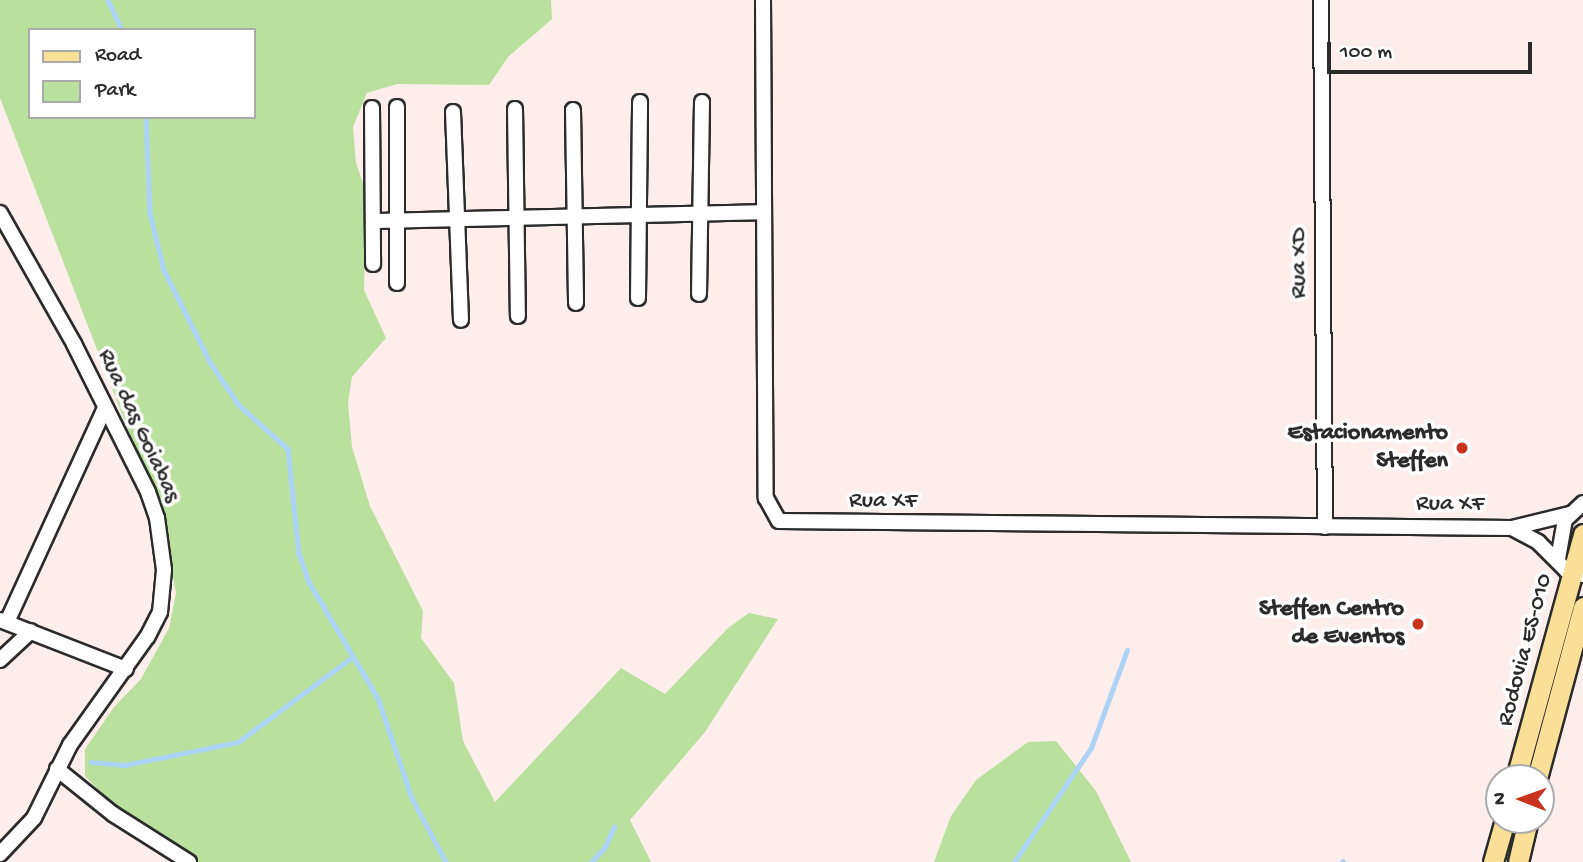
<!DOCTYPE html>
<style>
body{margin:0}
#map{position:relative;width:1583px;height:862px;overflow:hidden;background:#fdeeec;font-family:"Gochi Hand",sans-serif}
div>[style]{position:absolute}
.green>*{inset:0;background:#b9e19d}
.stream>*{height:4.5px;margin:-2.25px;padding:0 2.25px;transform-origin:2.25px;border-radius:2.25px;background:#acd2f6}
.roads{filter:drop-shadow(2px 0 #2b2b2b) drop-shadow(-2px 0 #2b2b2b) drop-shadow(0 2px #2b2b2b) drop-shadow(0 -2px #2b2b2b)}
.minor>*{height:14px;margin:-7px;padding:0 7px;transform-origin:7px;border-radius:7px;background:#fff}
.major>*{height:19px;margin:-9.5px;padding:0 9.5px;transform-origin:9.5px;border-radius:9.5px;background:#fadf96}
.dots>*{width:19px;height:19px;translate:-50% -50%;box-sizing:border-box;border:4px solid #fff;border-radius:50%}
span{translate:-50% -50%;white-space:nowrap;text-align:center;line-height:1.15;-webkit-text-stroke:7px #fff;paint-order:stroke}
.street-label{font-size:24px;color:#2b2b2b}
.poi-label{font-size:24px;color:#2b2b2b;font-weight:700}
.right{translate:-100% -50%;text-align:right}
.legend{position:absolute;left:28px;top:28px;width:228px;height:91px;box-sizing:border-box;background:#fff;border:2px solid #aaa;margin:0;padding:9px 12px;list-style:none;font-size:21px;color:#2b2b2b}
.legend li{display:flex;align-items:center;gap:14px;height:35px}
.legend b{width:35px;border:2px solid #aaa}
.north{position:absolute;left:1485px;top:764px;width:70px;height:70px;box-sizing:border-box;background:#fff;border:2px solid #aaa;border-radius:50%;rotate:271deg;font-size:19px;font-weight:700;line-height:28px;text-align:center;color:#2b2b2b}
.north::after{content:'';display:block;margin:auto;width:24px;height:32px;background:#c8321e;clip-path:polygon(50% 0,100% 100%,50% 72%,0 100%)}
.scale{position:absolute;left:1327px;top:42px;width:205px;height:32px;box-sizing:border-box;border:4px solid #2b2b2b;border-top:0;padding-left:9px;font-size:21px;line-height:24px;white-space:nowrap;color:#2b2b2b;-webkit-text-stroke:5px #fff;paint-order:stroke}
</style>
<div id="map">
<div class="green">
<div style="clip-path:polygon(evenodd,0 0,551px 0,552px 19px,508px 57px,489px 85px,397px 84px,367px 93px,353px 127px,356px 163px,366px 192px,364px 290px,386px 338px,352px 377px,348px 403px,352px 447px,370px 506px,423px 611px,421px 638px,454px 683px,463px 741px,495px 802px,621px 668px,665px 694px,728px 628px,749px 613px,778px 619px,705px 732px,630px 820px,651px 862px,197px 862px,111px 803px,85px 776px,85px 749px,114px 707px,141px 679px,169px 628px,176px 593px,162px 518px,0 98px,0 0,30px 30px,254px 30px,254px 117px,30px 117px,30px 30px)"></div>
<div style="clip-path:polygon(1056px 741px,1096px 791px,1131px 862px,934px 862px,951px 816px,976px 780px,1028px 742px)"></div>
</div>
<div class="stream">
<div style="left:108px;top:0;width:33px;rotate:65deg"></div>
<div style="left:146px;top:117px;width:96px;rotate:87.6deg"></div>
<div style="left:150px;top:213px;width:59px;rotate:76.2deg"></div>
<div style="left:164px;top:270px;width:103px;rotate:63.4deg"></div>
<div style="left:210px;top:362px;width:52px;rotate:56deg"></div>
<div style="left:239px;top:405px;width:66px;rotate:41.9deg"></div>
<div style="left:288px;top:449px;width:105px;rotate:84deg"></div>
<div style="left:299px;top:553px;width:31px;rotate:71deg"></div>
<div style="left:309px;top:582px;width:135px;rotate:59.3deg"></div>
<div style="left:378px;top:698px;width:106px;rotate:71.2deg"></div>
<div style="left:412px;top:798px;width:72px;rotate:62deg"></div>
<div style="left:91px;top:762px;width:34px;rotate:5deg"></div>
<div style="left:125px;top:765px;width:115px;rotate:-11.5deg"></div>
<div style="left:238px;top:742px;width:141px;rotate:-36.6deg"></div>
<div style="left:591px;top:862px;width:21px;rotate:-47deg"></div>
<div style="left:605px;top:847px;width:22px;rotate:-66deg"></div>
<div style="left:1014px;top:862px;width:138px;rotate:-56deg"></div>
<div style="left:1091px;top:748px;width:104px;rotate:-69.8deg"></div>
<div style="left:1342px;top:862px;width:1px;rotate:-45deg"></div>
</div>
<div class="roads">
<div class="minor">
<div style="left:763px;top:0;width:498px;rotate:89.7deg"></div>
<div style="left:766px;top:498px;width:26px;rotate:61deg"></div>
<div style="left:779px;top:521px;width:733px;rotate:0.55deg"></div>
<div style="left:1512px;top:528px;width:59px;rotate:-13.8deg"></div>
<div style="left:1321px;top:0;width:527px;rotate:89.57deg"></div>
<div style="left:372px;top:108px;width:156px;rotate:89.6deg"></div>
<div style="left:515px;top:109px;width:207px;rotate:89.2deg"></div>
<div style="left:573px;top:110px;width:193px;rotate:89.1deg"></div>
<div style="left:453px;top:112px;width:208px;rotate:87.8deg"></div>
<div style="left:0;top:213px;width:150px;rotate:60.5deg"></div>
<div style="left:74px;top:344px;width:165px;rotate:63.4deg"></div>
<div style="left:148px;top:492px;width:28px;rotate:71deg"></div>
<div style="left:157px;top:518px;width:52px;rotate:82.3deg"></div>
<div style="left:164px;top:570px;width:42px;rotate:95.4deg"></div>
<div style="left:160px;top:612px;width:28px;rotate:117deg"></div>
<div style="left:147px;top:637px;width:133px;rotate:125.5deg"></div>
<div style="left:70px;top:745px;width:81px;rotate:116.3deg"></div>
<div style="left:34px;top:818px;width:50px;rotate:133.4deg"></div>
<div style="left:373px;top:221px;width:391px;rotate:-1.3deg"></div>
<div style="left:397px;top:283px;width:176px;rotate:-90deg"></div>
<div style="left:699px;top:294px;width:192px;rotate:-89.1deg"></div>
<div style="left:638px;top:298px;width:196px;rotate:-89.4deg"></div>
<div style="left:1512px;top:528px;width:30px;rotate:28deg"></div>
<div style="left:1538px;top:542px;width:40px;rotate:45deg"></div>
<div style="left:1566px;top:570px;width:18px;rotate:16deg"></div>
<div style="left:1558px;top:559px;width:40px;rotate:-80deg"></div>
<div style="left:1565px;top:520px;width:25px;rotate:-43deg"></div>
<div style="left:0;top:620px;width:135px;rotate:21.3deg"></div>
<div style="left:7px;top:622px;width:233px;rotate:-65.4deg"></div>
<div style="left:0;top:660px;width:42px;rotate:-43.1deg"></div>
<div style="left:57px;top:769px;width:72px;rotate:38.8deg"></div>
<div style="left:113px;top:814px;width:90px;rotate:32.3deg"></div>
<div style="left:1541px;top:792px;width:11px;rotate:90deg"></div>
</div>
<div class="major">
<div style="left:1516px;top:778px;width:253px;rotate:-74.6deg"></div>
<div style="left:1537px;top:778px;width:177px;rotate:-74.9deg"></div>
<div style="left:1493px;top:862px;width:44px;rotate:-74.1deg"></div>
<div style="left:1518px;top:862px;width:43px;rotate:-76.6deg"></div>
</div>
</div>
<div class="dots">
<div style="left:1462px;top:448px;background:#c8321e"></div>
<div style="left:1418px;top:624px;background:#c8321e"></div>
</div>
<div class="street-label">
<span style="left:1300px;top:263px;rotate:-90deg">Rua XD</span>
<span style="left:138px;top:426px;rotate:65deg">Rua das Goiabas</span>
<span style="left:883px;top:502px">Rua XF</span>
<span style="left:1450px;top:505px">Rua XF</span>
<span style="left:1526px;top:650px;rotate:-75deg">Rodovia ES-010</span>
</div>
<div class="poi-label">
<span class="right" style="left:1448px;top:448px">Estacionamento<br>Steffen</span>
<span class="right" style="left:1404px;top:624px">Steffen Centro<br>de Eventos</span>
</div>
<ul class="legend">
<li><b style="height:9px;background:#fadf96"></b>Road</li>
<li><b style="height:19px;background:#b9e19d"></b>Park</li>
</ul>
<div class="north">N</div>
<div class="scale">100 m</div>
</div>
